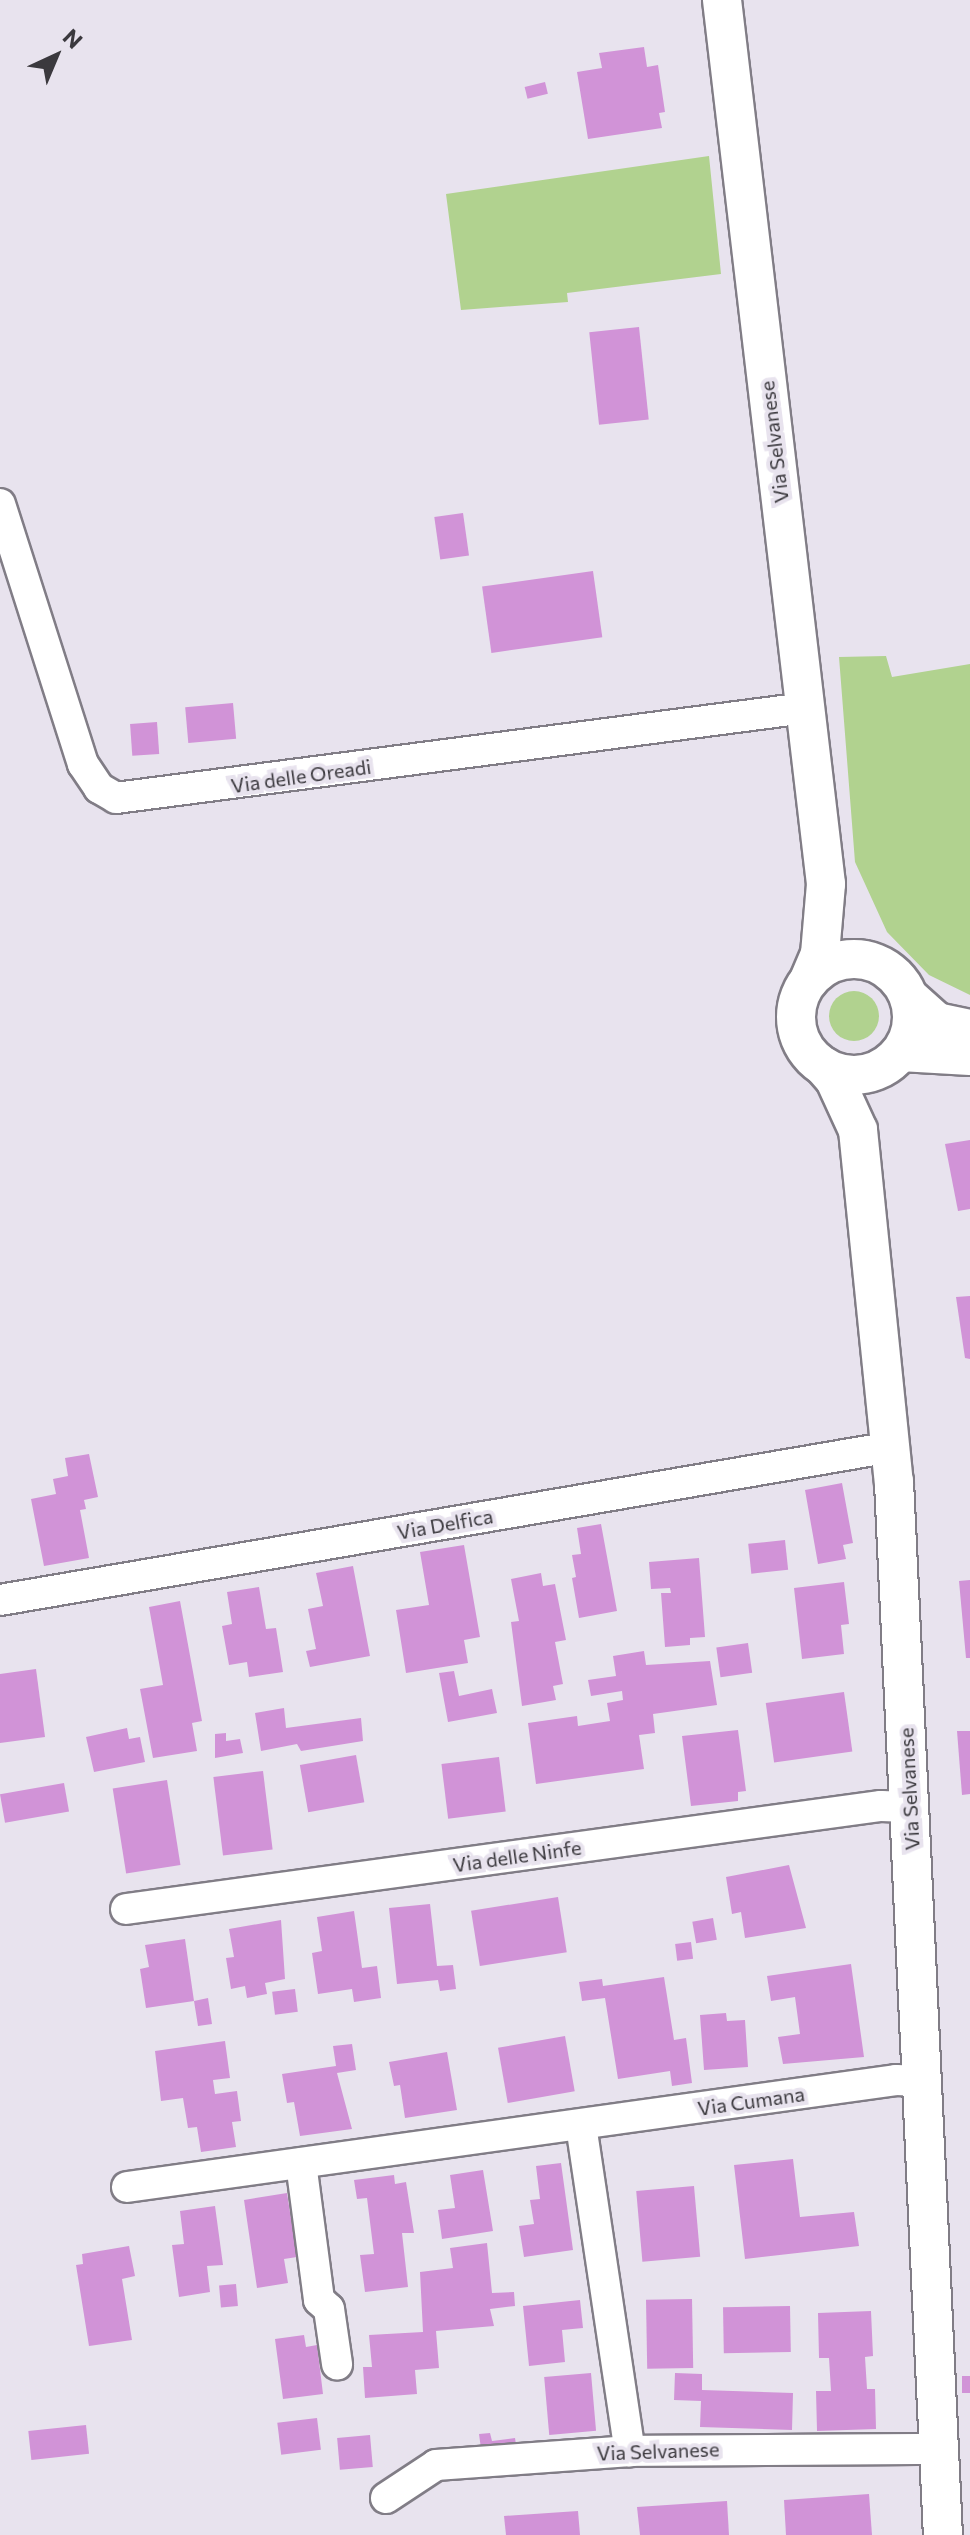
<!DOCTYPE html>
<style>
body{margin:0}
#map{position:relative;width:970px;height:2535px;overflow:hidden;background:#e8e3ee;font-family:Commissioner,sans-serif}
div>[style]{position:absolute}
.green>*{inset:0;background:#b1d28f}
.round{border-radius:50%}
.building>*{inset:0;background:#d193d7;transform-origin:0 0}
.roads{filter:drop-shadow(2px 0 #817d86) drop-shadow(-2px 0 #817d86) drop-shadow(0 2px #817d86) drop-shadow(0 -2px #817d86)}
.minor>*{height:30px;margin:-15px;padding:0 15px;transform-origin:15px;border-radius:15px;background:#fff}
.tertiary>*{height:38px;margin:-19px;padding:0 19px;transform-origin:19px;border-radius:19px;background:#fff}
.tertiary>.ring{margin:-19px;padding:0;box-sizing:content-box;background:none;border:38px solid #fff;border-radius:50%}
span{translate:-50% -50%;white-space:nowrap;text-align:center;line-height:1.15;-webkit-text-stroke:8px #e8e3ee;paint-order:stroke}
.street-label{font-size:20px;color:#3b393e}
.north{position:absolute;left:16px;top:16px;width:80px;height:80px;-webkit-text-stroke:6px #e8e3ee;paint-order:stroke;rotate:44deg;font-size:22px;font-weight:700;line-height:32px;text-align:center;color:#3b393e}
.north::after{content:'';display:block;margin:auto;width:28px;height:36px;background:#3b393e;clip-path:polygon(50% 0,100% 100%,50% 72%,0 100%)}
</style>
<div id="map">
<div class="green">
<div style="clip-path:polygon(709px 156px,721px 274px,567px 293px,568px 302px,461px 310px,446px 194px)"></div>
<div style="clip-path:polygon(886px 656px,892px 677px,970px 664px,970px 995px,929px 975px,887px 932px,855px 862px,839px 657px)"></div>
<div class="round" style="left:829px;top:991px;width:50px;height:50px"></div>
</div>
<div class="building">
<div style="clip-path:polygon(644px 47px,647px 67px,658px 65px,665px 112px,659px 113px,662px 128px,588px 139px,577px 72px,602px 68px,599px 53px)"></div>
<div style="left:545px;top:82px;width:12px;height:21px;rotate:76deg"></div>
<div style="left:639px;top:327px;width:93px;height:50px;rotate:84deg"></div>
<div style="left:463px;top:513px;width:43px;height:29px;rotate:82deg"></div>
<div style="left:593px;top:571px;width:67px;height:112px;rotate:82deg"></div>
<div style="left:233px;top:703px;width:36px;height:48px;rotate:85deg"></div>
<div style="left:157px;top:722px;width:32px;height:27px;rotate:86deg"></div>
<div style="clip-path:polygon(970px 1140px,970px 1209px,958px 1211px,945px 1144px)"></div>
<div style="clip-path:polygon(970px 1296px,970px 1359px,965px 1358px,956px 1297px)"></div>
<div style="clip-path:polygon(89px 1454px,98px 1497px,84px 1500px,86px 1509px,80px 1510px,89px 1558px,44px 1566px,31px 1499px,56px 1494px,53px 1479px,68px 1476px,65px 1458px)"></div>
<div style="clip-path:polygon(842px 1483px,853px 1543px,843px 1545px,846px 1559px,818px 1564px,805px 1490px)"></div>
<div style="clip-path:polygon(601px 1524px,617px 1611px,579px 1618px,572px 1578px,576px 1577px,572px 1555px,581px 1554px,577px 1528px)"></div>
<div style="left:785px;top:1540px;width:30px;height:37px;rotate:84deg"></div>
<div style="clip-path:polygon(464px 1545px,480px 1637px,464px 1640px,468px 1663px,406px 1673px,396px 1610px,429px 1605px,420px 1552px)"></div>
<div style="clip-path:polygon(699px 1558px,705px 1637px,690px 1638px,690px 1645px,665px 1647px,661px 1593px,671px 1593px,670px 1588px,651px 1589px,649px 1562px)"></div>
<div style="clip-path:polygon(353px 1566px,370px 1656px,310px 1667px,306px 1651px,316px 1649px,308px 1609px,323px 1606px,316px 1573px)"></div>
<div style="clip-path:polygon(541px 1573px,543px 1586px,555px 1584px,566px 1640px,555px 1642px,563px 1684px,553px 1686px,556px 1700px,522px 1706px,511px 1622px,519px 1621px,511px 1579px)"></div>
<div style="clip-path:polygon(970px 1580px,970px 1658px,966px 1658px,959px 1581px)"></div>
<div style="clip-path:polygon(844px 1582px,849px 1624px,841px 1625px,844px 1654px,802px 1659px,794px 1588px)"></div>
<div style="clip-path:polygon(259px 1587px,266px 1629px,276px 1628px,283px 1672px,249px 1677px,247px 1662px,229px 1665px,222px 1626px,232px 1624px,227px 1592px)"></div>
<div style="clip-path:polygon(180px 1601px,202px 1721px,192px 1723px,197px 1751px,153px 1758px,140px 1689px,163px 1685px,149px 1607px)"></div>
<div style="left:748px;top:1643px;width:30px;height:32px;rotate:82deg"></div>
<div style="clip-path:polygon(644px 1651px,646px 1665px,710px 1661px,717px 1705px,653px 1714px,655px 1733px,639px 1735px,644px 1769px,536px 1784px,528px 1723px,577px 1716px,578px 1726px,610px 1721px,607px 1703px,623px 1700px,622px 1691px,591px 1696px,588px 1680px,616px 1676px,613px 1656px)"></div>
<div style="clip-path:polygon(36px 1669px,45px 1737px,0 1743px,0 1674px)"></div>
<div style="clip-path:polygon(454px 1671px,459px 1696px,492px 1689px,497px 1713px,448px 1722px,439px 1673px)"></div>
<div style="left:844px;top:1692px;width:60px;height:79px;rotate:82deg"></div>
<div style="clip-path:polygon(284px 1708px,286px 1728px,361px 1718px,363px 1741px,301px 1751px,297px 1744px,261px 1751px,255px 1713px)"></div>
<div style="clip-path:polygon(127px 1728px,129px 1739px,140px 1737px,145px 1762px,94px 1772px,86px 1737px)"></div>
<div style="clip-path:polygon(738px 1730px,746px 1791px,738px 1792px,738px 1801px,691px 1806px,682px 1736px)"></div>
<div style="clip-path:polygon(957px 1731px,970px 1731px,970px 1794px,962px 1795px)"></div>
<div style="clip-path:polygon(226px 1733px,226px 1741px,240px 1739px,243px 1753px,215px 1758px,215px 1734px)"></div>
<div style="left:356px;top:1755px;width:48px;height:57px;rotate:80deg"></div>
<div style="left:499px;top:1757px;width:55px;height:58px;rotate:83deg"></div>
<div style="left:263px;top:1771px;width:79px;height:50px;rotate:83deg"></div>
<div style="left:167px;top:1780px;width:86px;height:55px;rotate:81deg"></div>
<div style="left:64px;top:1783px;width:29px;height:65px;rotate:80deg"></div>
<div style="clip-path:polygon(789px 1865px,806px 1928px,745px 1938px,741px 1912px,732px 1914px,726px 1877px)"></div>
<div style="left:558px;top:1897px;width:56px;height:88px;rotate:81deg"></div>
<div style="clip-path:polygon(430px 1904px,437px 1966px,453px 1965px,456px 1989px,440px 1991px,438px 1980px,397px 1984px,389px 1908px)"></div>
<div style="clip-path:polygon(354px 1911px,362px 1968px,377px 1966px,381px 1998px,354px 2002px,352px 1989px,318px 1994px,312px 1953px,322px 1951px,317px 1917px)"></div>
<div style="left:713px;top:1918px;width:22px;height:21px;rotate:80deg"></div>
<div style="clip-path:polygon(281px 1920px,285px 1979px,265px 1983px,267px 1994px,247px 1998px,245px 1986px,231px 1989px,226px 1958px,234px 1957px,229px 1929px)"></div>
<div style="clip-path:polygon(185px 1939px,194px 2001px,208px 1998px,212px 2024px,198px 2026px,194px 2001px,146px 2008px,140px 1969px,149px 1967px,145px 1945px)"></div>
<div style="left:691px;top:1942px;width:17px;height:16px;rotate:83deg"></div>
<div style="clip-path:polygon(851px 1964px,864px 2057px,783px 2064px,778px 2037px,800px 2034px,795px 1997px,771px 2001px,767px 1976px)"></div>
<div style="clip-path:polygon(664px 1977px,674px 2040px,686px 2038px,692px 2083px,672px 2086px,670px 2071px,618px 2079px,605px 1998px,582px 2001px,579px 1982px,602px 1979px,603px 1986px)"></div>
<div style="left:295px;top:1989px;width:23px;height:23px;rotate:83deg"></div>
<div style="clip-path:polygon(726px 2013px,727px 2021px,745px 2020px,748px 2067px,704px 2070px,700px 2015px)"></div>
<div style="left:565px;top:2036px;width:56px;height:68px;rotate:80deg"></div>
<div style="clip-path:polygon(225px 2041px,230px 2078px,213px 2080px,215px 2094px,237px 2091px,241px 2121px,232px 2122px,236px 2147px,201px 2152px,197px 2127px,188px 2128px,183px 2098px,161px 2101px,155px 2051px)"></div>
<div style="clip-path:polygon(352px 2044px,356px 2070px,337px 2073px,352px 2129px,300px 2136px,294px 2102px,287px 2103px,282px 2074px,336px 2066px,333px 2046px)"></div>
<div style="clip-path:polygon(447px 2052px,457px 2110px,405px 2118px,400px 2085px,394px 2086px,389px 2062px)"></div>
<div style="clip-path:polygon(793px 2159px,800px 2217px,854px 2212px,859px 2246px,745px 2259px,734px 2165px)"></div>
<div style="clip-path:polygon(561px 2163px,573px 2250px,524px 2257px,519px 2226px,534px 2224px,530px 2200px,540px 2199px,536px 2166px)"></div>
<div style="clip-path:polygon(483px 2170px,493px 2231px,442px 2239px,438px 2210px,455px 2208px,450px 2175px)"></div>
<div style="clip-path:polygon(394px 2175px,395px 2184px,406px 2182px,414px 2233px,402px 2233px,408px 2287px,365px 2292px,360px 2255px,374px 2254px,367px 2198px,357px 2199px,354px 2180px)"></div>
<div style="left:694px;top:2186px;width:71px;height:58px;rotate:85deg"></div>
<div style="clip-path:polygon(287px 2193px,297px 2257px,284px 2259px,288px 2283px,257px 2288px,244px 2200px)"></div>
<div style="clip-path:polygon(215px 2206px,223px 2265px,207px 2266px,210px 2292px,179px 2297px,172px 2245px,184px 2244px,180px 2211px)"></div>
<div style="clip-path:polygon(487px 2243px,492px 2293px,514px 2292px,515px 2306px,490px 2309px,494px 2326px,436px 2331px,439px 2368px,415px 2370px,417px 2394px,365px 2398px,363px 2367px,372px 2367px,369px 2335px,423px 2332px,420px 2272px,453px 2268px,450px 2248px)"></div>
<div style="clip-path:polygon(129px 2246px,135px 2276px,122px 2279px,132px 2340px,89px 2346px,76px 2265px,83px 2264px,82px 2254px)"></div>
<div style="left:236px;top:2284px;width:22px;height:17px;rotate:85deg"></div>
<div style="left:692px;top:2299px;width:69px;height:46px;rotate:89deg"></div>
<div style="clip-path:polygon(580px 2300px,583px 2328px,562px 2330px,565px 2362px,529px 2366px,523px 2306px)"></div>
<div style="left:790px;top:2306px;width:46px;height:67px;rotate:89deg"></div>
<div style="clip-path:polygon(871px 2311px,873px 2356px,865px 2357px,867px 2389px,875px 2389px,876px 2429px,817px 2431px,816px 2391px,831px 2391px,829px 2358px,819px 2358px,818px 2313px)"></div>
<div style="clip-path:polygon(304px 2335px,306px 2347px,317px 2345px,323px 2394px,283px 2399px,275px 2339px)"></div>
<div style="left:591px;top:2373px;width:58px;height:47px;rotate:85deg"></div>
<div style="clip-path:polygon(675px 2373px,702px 2374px,702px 2390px,793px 2393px,792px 2430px,700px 2427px,701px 2401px,674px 2400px)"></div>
<div style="left:962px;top:2376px;width:8px;height:17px"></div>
<div style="left:317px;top:2418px;width:32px;height:40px;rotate:83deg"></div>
<div style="left:86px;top:2425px;width:29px;height:58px;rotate:84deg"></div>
<div style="clip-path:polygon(490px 2433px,492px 2441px,515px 2438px,517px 2451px,482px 2456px,479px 2434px)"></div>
<div style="left:370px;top:2435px;width:32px;height:33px;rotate:85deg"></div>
<div style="clip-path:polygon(869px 2494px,872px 2535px,786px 2535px,784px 2500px)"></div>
<div style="clip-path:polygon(727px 2501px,729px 2535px,640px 2535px,637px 2507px)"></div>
<div style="clip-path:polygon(578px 2511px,580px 2535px,506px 2535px,504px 2516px)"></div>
</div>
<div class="roads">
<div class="minor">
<div style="left:0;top:504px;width:273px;rotate:72.3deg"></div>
<div style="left:83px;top:764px;width:29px;rotate:56deg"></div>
<div style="left:99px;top:788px;width:20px;rotate:30deg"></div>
<div style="left:116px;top:798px;width:695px;rotate:-7.44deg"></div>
<div style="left:0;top:1600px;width:904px;rotate:-9.74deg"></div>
<div style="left:126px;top:1909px;width:762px;rotate:-7.77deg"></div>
<div style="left:881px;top:1806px;width:28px;rotate:2deg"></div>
<div style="left:581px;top:2125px;width:330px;rotate:81.5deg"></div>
<div style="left:301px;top:2163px;width:138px;rotate:82.5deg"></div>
<div style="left:319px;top:2300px;width:13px;rotate:42deg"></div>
<div style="left:329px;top:2309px;width:56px;rotate:81.7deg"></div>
<div style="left:127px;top:2187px;width:776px;rotate:-7.92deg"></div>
<div style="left:896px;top:2080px;width:27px;rotate:2deg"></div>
<div style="left:386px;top:2498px;width:60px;rotate:-33.4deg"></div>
<div style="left:436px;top:2465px;width:195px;rotate:-4.1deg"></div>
<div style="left:630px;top:2451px;width:310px;rotate:-0.4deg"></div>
</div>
<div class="tertiary">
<div style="left:722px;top:0;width:890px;rotate:83.29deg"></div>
<div style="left:826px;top:884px;width:70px;rotate:94.9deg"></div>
<div style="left:820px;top:954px;width:28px;rotate:113deg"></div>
<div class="ring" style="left:796px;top:959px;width:78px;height:78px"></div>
<div style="left:909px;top:997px;width:38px;rotate:42deg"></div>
<div style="left:937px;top:1022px;width:34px;rotate:12deg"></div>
<div style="left:901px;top:1052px;width:69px;rotate:3.3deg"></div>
<div style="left:823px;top:1066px;width:18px;rotate:49deg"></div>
<div style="left:835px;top:1080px;width:55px;rotate:65.3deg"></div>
<div style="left:858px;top:1130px;width:354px;rotate:84.2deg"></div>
<div style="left:894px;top:1482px;width:1054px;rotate:87.34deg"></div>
</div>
</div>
<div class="street-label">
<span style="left:774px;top:442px;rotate:-97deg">Via Selvanese</span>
<span style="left:301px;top:776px;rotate:-8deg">Via delle Oreadi</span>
<span style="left:445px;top:1524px;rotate:-10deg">Via Delfica</span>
<span style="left:909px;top:1789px;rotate:-93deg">Via Selvanese</span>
<span style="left:517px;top:1856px;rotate:-8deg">Via delle Ninfe</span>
<span style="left:751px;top:2101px;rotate:-8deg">Via Cumana</span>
<span style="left:658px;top:2451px;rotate:-2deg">Via Selvanese</span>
</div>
<div class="north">N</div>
</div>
